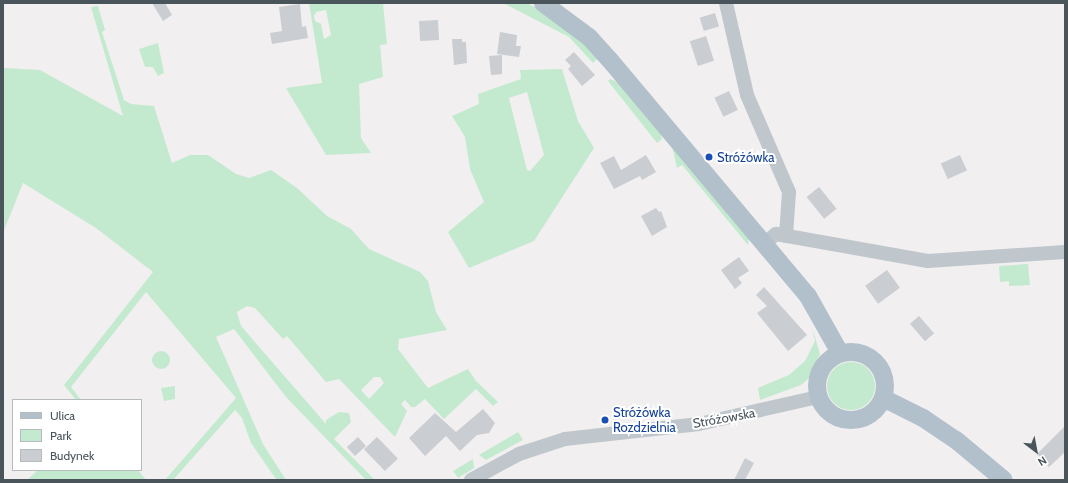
<!DOCTYPE html>
<meta charset="utf-8">
<style>
body{margin:0}
#map{position:relative;width:1068px;height:483px;overflow:hidden;background:#f2eff0;font-family:Cabin,sans-serif}
div>[style]{position:absolute}
.green>*{inset:0;background:#c3eacf}
.round{border-radius:50%}
.building>*{inset:0;background:#cacdd1;transform-origin:0 0}
.minor>*{height:14px;margin:-7px;padding:0 7px;transform-origin:7px;border-radius:7px;background:#bfc7cd}
.major>*{height:18px;margin:-9px;padding:0 9px;transform-origin:9px;border-radius:9px;background:#b2c0cb}
.major>.ring{margin:-9px;padding:0;box-sizing:content-box;background:none;border:18px solid #b2c0cb;border-radius:50%}
.dots>*{width:11px;height:11px;translate:-50% -50%;box-sizing:border-box;border:2px solid #fff;border-radius:50%}
span{translate:-50% -50%;white-space:nowrap;text-align:center;line-height:1.15;-webkit-text-stroke:4px #fff;paint-order:stroke}
.transit-label{font-size:13px;color:#164399}
.left{translate:0 -50%;text-align:left}
.street-label{font-size:13px;color:#49545b}
.frame{position:absolute;inset:0;border:4px solid #49545b;pointer-events:none}
.legend{position:absolute;left:12px;top:399px;width:130px;height:72px;box-sizing:border-box;background:#fff;border:1px solid #b6bbbd;margin:0;padding:5px 7px;list-style:none;font-size:12px;color:#49545b}
.legend li{display:flex;align-items:center;gap:8px;height:20px}
.legend b{width:20px;border:1px solid #b6bbbd}
.north{position:absolute;left:1016px;top:431px;width:40px;height:40px;-webkit-text-stroke:3px #fff;paint-order:stroke;rotate:148deg;font-size:11px;font-weight:700;line-height:16px;text-align:center;color:#49545b}
.north::after{content:'';display:block;margin:auto;width:14px;height:18px;background:#49545b;clip-path:polygon(50% 0,100% 100%,50% 72%,0 100%)}
</style>
<div id="map">
<div class="green">
<div style="clip-path:polygon(evenodd,309px 3px,383px 3px,387px 44px,380px 45px,383px 77px,359px 84px,361px 138px,371px 153px,326px 155px,286px 88px,322px 83px,309px 3px,326px 10px,331px 35px,324px 39px,321px 24px,315px 21px,314px 16px,316px 12px,326px 10px)"></div>
<div style="clip-path:polygon(503px 3px,526px 3px,542px 10px,592px 50px,597px 59px,593px 63px,569px 37px)"></div>
<div style="clip-path:polygon(evenodd,98px 6px,105px 30px,102px 32px,124px 100px,131px 104px,154px 106px,172px 163px,190px 155px,208px 155px,236px 174px,249px 178px,271px 170px,297px 188px,327px 216px,351px 229px,369px 249px,420px 272px,428px 281px,436px 312px,447px 330px,399px 339px,398px 349px,428px 388px,468px 369px,476px 381px,498px 402px,493px 406px,476px 389px,444px 419px,425px 399px,415px 407px,411px 407px,405px 400px,401px 404px,407px 411px,395px 437px,339px 379px,326px 382px,287px 336px,283px 339px,255px 308px,247px 306px,237px 312px,241px 326px,326px 424px,326px 420px,339px 412px,349px 413px,351px 422px,334px 439px,375px 480px,366px 480px,286px 397px,234px 329px,216px 337px,263px 444px,286px 480px,277px 480px,273px 475px,251px 443px,242px 418px,235px 410px,173px 480px,165px 480px,236px 398px,146px 292px,71px 387px,81px 400px,76px 400px,64px 385px,153px 272px,96px 228px,23px 183px,3px 233px,3px 68px,40px 70px,123px 116px,91px 7px,98px 6px,374px 377px,380px 377px,384px 383px,369px 399px,361px 390px,374px 377px)"></div>
<div style="clip-path:polygon(158px 43px,164px 73px,158px 76px,153px 67px,145px 67px,139px 49px)"></div>
<div style="clip-path:polygon(evenodd,562px 69px,578px 121px,594px 148px,534px 241px,469px 268px,448px 232px,484px 202px,470px 169px,465px 137px,452px 116px,479px 104px,478px 94px,521px 79px,520px 70px,562px 69px,527px 92px,544px 155px,530px 171px,527px 170px,509px 98px,527px 92px)"></div>
<div style="clip-path:polygon(610px 79px,622px 84px,660px 130px,662px 139px,657px 143px,608px 81px)"></div>
<div style="clip-path:polygon(672px 146px,749px 238px,748px 245px,682px 165px,677px 168px)"></div>
<div style="clip-path:polygon(1028px 264px,1030px 285px,1009px 286px,1009px 281px,1000px 282px,999px 266px)"></div>
<div style="clip-path:polygon(812px 327px,820px 354px,808px 379px,801px 385px,760px 400px,758px 388px,789px 375px,805px 361px,815px 341px)"></div>
<div class="round" style="left:152px;top:351px;width:18px;height:18px"></div>
<div class="round" style="left:827px;top:362px;width:48px;height:48px"></div>
<div style="clip-path:polygon(175px 386px,175px 399px,164px 401px,161px 388px)"></div>
<div style="clip-path:polygon(518px 432px,523px 440px,486px 460px,479px 455px)"></div>
<div style="clip-path:polygon(473px 459px,474px 468px,458px 478px,453px 471px)"></div>
<div style="clip-path:polygon(38px 470px,138px 470px,146px 480px,27px 480px)"></div>
</div>
<div class="building">
<div style="clip-path:polygon(152px 3px,165px 3px,172px 15px,163px 21px)"></div>
<div style="clip-path:polygon(300px 4px,302px 27px,306px 26px,308px 38px,272px 44px,270px 33px,282px 31px,279px 7px)"></div>
<div style="left:715px;top:13px;width:14px;height:16px;rotate:73deg"></div>
<div style="left:438px;top:20px;width:20px;height:19px;rotate:87deg"></div>
<div style="clip-path:polygon(500px 32px,517px 35px,516px 46px,521px 46px,519px 57px,497px 54px)"></div>
<div style="left:706px;top:36px;width:26px;height:17px;rotate:72deg"></div>
<div style="clip-path:polygon(452px 39px,462px 39px,462px 42px,466px 42px,467px 63px,454px 65px)"></div>
<div style="clip-path:polygon(574px 52px,595px 75px,582px 86px,568px 69px,571px 66px,565px 60px)"></div>
<div style="clip-path:polygon(502px 55px,502px 74px,491px 75px,489px 56px)"></div>
<div style="left:729px;top:91px;width:21px;height:16px;rotate:65deg"></div>
<div style="clip-path:polygon(646px 155px,656px 172px,642px 180px,640px 176px,614px 189px,600px 163px,614px 156px,621px 170px)"></div>
<div style="left:960px;top:155px;width:17px;height:21px;rotate:66deg"></div>
<div style="left:819px;top:187px;width:28px;height:16px;rotate:51deg"></div>
<div style="clip-path:polygon(656px 208px,659px 212px,661px 211px,667px 227px,652px 236px,641px 216px)"></div>
<div style="clip-path:polygon(739px 257px,749px 271px,738px 278px,742px 283px,735px 289px,721px 270px)"></div>
<div style="left:887px;top:270px;width:22px;height:27px;rotate:54deg"></div>
<div style="clip-path:polygon(764px 287px,807px 335px,788px 351px,757px 313px,767px 306px,756px 295px)"></div>
<div style="left:919px;top:316px;width:23px;height:12px;rotate:49deg"></div>
<div style="clip-path:polygon(483px 409px,495px 423px,489px 433px,477px 435px,460px 451px,446px 436px,425px 456px,409px 438px,435px 413px,456px 432px)"></div>
<div style="clip-path:polygon(1065px 426px,1065px 452px,1049px 467px,1037px 454px)"></div>
<div style="left:358px;top:437px;width:12px;height:15px;rotate:48deg"></div>
<div style="left:377px;top:437px;width:30px;height:18px;rotate:46deg"></div>
<div style="clip-path:polygon(745px 458px,754px 463px,745px 480px,734px 480px)"></div>
</div>
<div class="minor">
<div style="left:726px;top:3px;width:94px;rotate:77.1deg"></div>
<div style="left:747px;top:95px;width:106px;rotate:66.6deg"></div>
<div style="left:789px;top:192px;width:44px;rotate:93.9deg"></div>
<div style="left:764px;top:244px;width:16px;rotate:-40deg"></div>
<div style="left:776px;top:234px;width:154px;rotate:10.1deg"></div>
<div style="left:928px;top:261px;width:137px;rotate:-3.8deg"></div>
<div style="left:471px;top:480px;width:55px;rotate:-28.4deg"></div>
<div style="left:519px;top:454px;width:48px;rotate:-18.1deg"></div>
<div style="left:565px;top:439px;width:135px;rotate:-6.4deg"></div>
<div style="left:699px;top:424px;width:122px;rotate:-12.8deg"></div>
</div>
<div class="major">
<div style="left:543px;top:3px;width:57px;rotate:36.5deg"></div>
<div style="left:589px;top:37px;width:30px;rotate:48deg"></div>
<div style="left:609px;top:59px;width:309px;rotate:50deg"></div>
<div style="left:808px;top:296px;width:65px;rotate:60.7deg"></div>
<div class="ring" style="left:817px;top:352px;width:50px;height:50px"></div>
<div style="left:883px;top:398px;width:45px;rotate:26.6deg"></div>
<div style="left:923px;top:418px;width:40px;rotate:34deg"></div>
<div style="left:956px;top:440px;width:62px;rotate:39.8deg"></div>
</div>
<div class="dots">
<div style="left:709px;top:157px;background:#1a4fb4"></div>
<div style="left:605px;top:420px;background:#1a4fb4"></div>
</div>
<div class="transit-label">
<span class="left" style="left:717px;top:157px">Stróżówka</span>
<span class="left" style="left:613px;top:420px">Stróżówka<br>Rozdzielnia</span>
</div>
<div class="street-label">
<span style="left:724px;top:418px;rotate:-10deg">Stróżowska</span>
</div>
<div class="frame"></div>
<ul class="legend">
<li><b style="height:5px;background:#b2c0cb"></b>Ulica</li>
<li><b style="height:11px;background:#c3eacf"></b>Park</li>
<li><b style="height:11px;background:#cacdd1"></b>Budynek</li>
</ul>
<div class="north">N</div>
</div>
